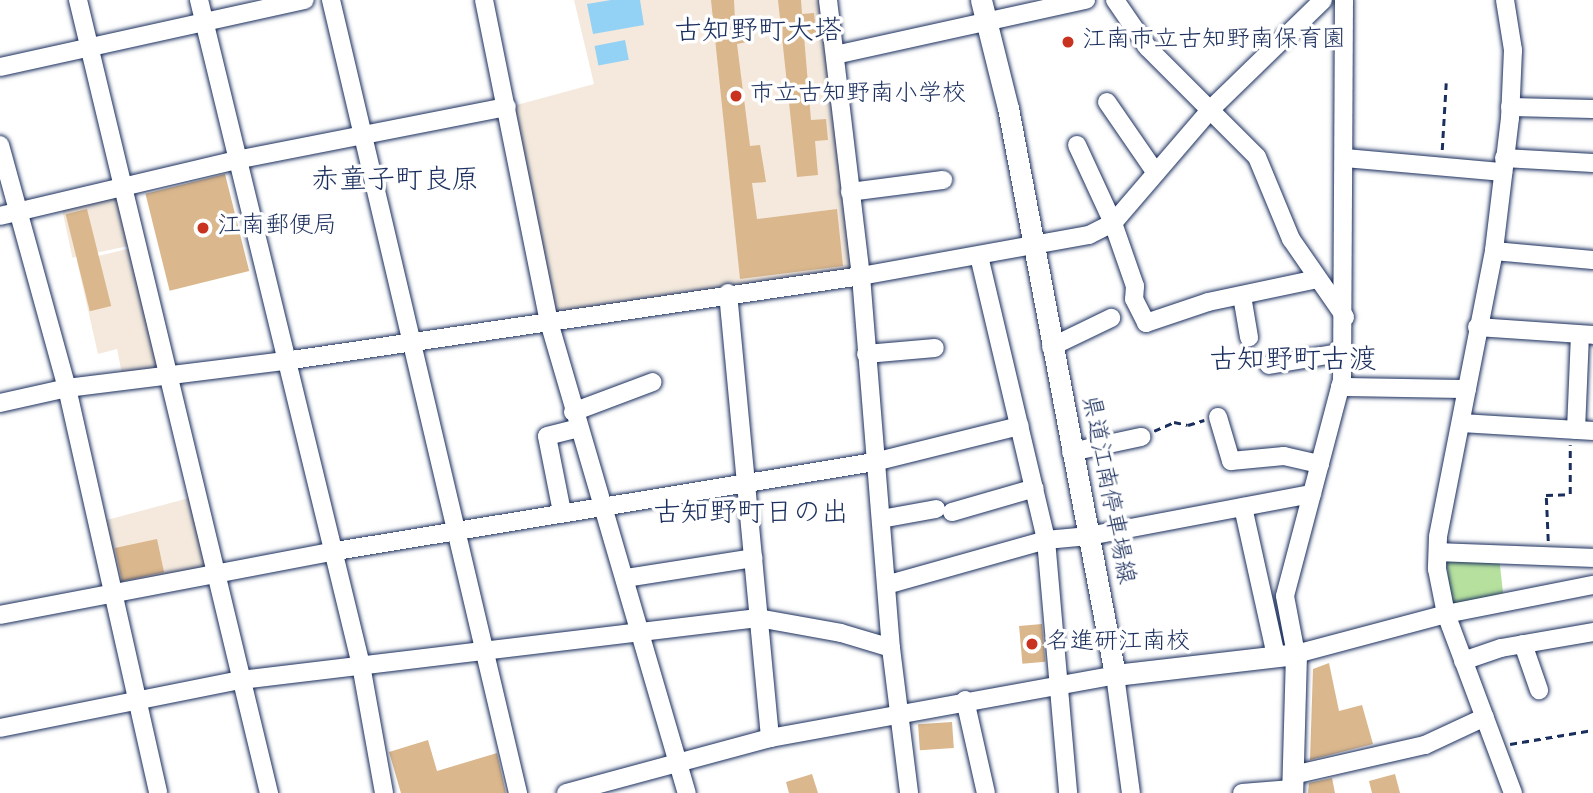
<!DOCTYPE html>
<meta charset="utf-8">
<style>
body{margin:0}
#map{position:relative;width:1593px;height:793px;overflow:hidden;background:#fff;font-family:"Gochi Hand","Klee One",sans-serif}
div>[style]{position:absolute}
.built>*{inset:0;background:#f4e9dc;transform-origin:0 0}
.green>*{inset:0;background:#b5e09e}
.water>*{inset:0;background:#94d2f5;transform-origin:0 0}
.building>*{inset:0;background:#dab78c;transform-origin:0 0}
.path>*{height:2.5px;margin-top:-1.25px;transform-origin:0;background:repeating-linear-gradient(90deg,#1b2f5e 0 7px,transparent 0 12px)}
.roads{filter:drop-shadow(0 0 2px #1b2f5e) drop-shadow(0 0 2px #1b2f5e)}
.minor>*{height:18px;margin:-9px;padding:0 9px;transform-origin:9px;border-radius:9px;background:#fff}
.major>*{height:21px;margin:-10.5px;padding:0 10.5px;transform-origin:10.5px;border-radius:10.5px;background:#fff}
.dots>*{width:19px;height:19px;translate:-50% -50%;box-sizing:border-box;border:4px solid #fff;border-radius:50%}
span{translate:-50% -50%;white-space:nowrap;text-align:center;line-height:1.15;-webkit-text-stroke:7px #fff;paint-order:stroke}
.poi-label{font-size:24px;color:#1b2f5e}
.left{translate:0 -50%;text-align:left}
.street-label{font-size:24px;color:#1b2f5e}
.quarter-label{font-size:28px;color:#1b2f5e}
</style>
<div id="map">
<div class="built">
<div style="clip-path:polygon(574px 0,820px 0,852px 268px,555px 314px,513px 106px,594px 84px)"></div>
<div style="left:122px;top:188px;width:58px;height:63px;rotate:78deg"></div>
<div style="clip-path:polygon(136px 247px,167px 373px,123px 379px,117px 349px,98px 354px,77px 261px)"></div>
<div style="left:189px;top:498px;width:79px;height:95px;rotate:75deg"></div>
</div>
<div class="green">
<div style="clip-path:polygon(1446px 556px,1499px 556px,1503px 593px,1451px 606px)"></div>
</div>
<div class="water">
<div style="clip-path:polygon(611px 0,640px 0,644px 25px,593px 34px,587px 4px)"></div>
<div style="left:625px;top:40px;width:20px;height:31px;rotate:79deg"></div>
</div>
<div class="building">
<div style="clip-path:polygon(711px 0,734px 0,735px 21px,747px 21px,747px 42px,737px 44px,750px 146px,760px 145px,766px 182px,752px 183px,757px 219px,837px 209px,843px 266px,740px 279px)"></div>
<div style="clip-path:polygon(778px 0,801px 0,802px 14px,814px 13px,816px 33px,804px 36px,811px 120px,826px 119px,828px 140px,815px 141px,818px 175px,797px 177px)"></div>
<div style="left:225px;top:174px;width:100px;height:82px;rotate:76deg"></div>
<div style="left:87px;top:209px;width:100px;height:22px;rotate:76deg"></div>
<div style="left:157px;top:539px;width:34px;height:43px;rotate:78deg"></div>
<div style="left:1042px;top:624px;width:38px;height:23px;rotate:85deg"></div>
<div style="clip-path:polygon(1329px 663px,1339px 711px,1362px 705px,1373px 744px,1310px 760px,1313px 669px)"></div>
<div style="left:952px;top:722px;width:26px;height:34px;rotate:86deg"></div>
<div style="clip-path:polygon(428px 740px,437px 771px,497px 753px,506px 793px,401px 793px,389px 752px)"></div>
<div style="clip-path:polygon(812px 774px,818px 793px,789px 793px,786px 782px)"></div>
<div style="clip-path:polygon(1395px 774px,1400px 793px,1372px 793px,1369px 781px)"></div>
<div style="clip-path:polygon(1332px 778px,1335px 793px,1308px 793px,1309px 783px)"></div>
</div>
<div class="path">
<div style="left:1442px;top:150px;width:67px;rotate:-86.6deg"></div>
<div style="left:1154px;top:431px;width:22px;rotate:-24deg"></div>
<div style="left:1174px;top:422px;width:14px;rotate:12deg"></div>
<div style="left:1188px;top:425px;width:17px;rotate:-17deg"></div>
<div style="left:1548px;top:541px;width:46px;rotate:-92.5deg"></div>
<div style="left:1546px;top:495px;width:24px;rotate:-2deg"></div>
<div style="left:1570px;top:494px;width:49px;rotate:-90deg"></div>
<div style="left:1510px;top:744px;width:84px;rotate:-9.6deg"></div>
</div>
<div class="roads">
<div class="minor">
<div style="left:78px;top:0;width:816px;rotate:76.46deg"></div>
<div style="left:199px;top:0;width:684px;rotate:76.31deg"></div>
<div style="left:361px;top:665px;width:130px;rotate:79.8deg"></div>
<div style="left:331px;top:0;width:815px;rotate:76.73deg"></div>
<div style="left:484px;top:0;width:328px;rotate:78.6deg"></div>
<div style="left:549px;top:322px;width:491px;rotate:73.7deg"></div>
<div style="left:828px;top:0;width:278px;rotate:83.2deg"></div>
<div style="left:861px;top:276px;width:373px;rotate:85.4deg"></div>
<div style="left:891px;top:648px;width:146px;rotate:82.9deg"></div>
<div style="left:1115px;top:0;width:58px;rotate:55.5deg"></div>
<div style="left:1148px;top:48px;width:154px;rotate:45deg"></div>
<div style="left:1257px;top:157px;width:89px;rotate:67.5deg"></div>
<div style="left:1291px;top:239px;width:95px;rotate:55.3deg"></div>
<div style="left:1344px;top:0;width:380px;rotate:90.3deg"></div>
<div style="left:1342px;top:380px;width:223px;rotate:104.8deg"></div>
<div style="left:1285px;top:596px;width:59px;rotate:79.3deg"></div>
<div style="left:1296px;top:654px;width:155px;rotate:-14.9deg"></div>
<div style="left:1446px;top:614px;width:150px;rotate:-11.2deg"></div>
<div style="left:1505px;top:0;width:51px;rotate:80.9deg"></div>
<div style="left:1513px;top:50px;width:68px;rotate:92.5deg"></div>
<div style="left:1510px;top:118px;width:134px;rotate:96.9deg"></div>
<div style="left:1494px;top:251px;width:291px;rotate:101.1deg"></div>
<div style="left:1438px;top:537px;width:32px;rotate:92deg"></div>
<div style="left:1437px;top:569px;width:46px;rotate:78.7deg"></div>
<div style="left:1446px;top:614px;width:191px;rotate:69.5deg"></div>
<div style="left:835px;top:55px;width:257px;rotate:-12.4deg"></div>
<div style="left:0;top:67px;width:312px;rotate:-12.4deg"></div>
<div style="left:1107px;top:102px;width:86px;rotate:55.4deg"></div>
<div style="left:1510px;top:107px;width:83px;rotate:1.4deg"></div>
<div style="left:0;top:145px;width:252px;rotate:74.6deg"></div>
<div style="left:67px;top:388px;width:415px;rotate:77.3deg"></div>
<div style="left:1077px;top:145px;width:86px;rotate:65.2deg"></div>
<div style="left:1113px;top:223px;width:67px;rotate:70.8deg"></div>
<div style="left:1135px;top:286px;width:13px;rotate:94deg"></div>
<div style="left:1134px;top:299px;width:27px;rotate:63deg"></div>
<div style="left:1146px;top:323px;width:65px;rotate:-18.7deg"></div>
<div style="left:1208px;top:302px;width:111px;rotate:-11.9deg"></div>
<div style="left:1345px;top:158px;width:159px;rotate:5.1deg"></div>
<div style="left:1504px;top:158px;width:89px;rotate:3.2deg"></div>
<div style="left:850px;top:192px;width:94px;rotate:-7.4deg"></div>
<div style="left:0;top:216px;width:243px;rotate:-13.3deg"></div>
<div style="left:236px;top:160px;width:276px;rotate:-11.1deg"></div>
<div style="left:1494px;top:251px;width:99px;rotate:5.2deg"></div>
<div style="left:979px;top:256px;width:292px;rotate:76.7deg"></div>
<div style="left:1046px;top:540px;width:254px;rotate:85deg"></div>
<div style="left:728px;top:293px;width:447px;rotate:84.6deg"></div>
<div style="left:1242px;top:296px;width:42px;rotate:80.3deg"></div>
<div style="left:1477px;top:327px;width:116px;rotate:3.9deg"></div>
<div style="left:1051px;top:347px;width:67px;rotate:-25.8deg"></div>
<div style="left:866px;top:354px;width:69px;rotate:-5deg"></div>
<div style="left:1269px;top:365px;width:76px;rotate:-9.8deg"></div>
<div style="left:1340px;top:387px;width:127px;rotate:0.9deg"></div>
<div style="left:0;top:403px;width:69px;rotate:-12.6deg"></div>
<div style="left:67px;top:388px;width:220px;rotate:-7.1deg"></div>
<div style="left:285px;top:361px;width:582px;rotate:-8.39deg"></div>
<div style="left:861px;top:276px;width:232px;rotate:-10.2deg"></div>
<div style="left:1089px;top:235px;width:27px;rotate:-27deg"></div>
<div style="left:1113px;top:223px;width:150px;rotate:-49.3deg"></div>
<div style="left:1211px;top:109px;width:156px;rotate:-44.2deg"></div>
<div style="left:573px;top:412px;width:85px;rotate:-20.6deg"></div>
<div style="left:1218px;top:417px;width:46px;rotate:73.5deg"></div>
<div style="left:1231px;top:461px;width:53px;rotate:-5.4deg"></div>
<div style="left:1284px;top:456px;width:37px;rotate:13deg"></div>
<div style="left:1462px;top:423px;width:131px;rotate:3.5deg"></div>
<div style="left:1576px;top:430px;width:95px;rotate:-87.6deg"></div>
<div style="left:1071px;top:452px;width:72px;rotate:-12.1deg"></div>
<div style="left:1243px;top:507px;width:153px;rotate:77.5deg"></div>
<div style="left:562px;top:512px;width:77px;rotate:-101.2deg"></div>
<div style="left:547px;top:436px;width:33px;rotate:-14deg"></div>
<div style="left:952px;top:512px;width:86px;rotate:-16.1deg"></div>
<div style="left:881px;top:519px;width:56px;rotate:-10.3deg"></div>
<div style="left:1438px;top:552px;width:155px;rotate:2.2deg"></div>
<div style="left:626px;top:578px;width:129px;rotate:-8.9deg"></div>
<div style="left:886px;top:585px;width:166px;rotate:-15.7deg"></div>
<div style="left:1046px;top:540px;width:43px;rotate:-5.3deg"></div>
<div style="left:1089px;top:536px;width:227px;rotate:-10.7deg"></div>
<div style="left:0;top:615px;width:336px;rotate:-10.8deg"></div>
<div style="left:330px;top:552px;width:551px;rotate:-9.39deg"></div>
<div style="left:874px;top:462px;width:150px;rotate:-13.9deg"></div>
<div style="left:1523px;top:644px;width:49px;rotate:70.8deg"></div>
<div style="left:1463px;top:661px;width:40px;rotate:-18.9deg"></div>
<div style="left:1501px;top:648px;width:93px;rotate:-9.9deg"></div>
<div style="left:965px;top:700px;width:95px;rotate:77.3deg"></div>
<div style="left:0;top:728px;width:246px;rotate:-11.3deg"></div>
<div style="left:241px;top:680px;width:521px;rotate:-6.84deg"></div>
<div style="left:758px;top:618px;width:84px;rotate:10.2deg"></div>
<div style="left:841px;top:633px;width:52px;rotate:16.7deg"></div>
<div style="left:1293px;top:775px;width:135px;rotate:-12.8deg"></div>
<div style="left:1425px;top:745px;width:66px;rotate:-25deg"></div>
<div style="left:566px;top:793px;width:211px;rotate:-15.1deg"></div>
<div style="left:770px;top:738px;width:351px;rotate:-10.3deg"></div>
<div style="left:1115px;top:675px;width:119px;rotate:82.3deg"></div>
<div style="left:1242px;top:793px;width:50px;rotate:-4.6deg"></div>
</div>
<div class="major">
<div style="left:981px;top:0;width:111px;rotate:76deg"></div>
<div style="left:1008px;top:108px;width:577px;rotate:79.31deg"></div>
<div style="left:1115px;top:675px;width:182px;rotate:-6.6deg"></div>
<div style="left:1296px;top:654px;width:139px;rotate:91.6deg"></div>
</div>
</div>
<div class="dots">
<div style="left:1068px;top:42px;background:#c8321e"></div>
<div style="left:736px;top:96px;background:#c8321e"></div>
<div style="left:203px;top:228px;background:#c8321e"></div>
<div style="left:1032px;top:644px;background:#c8321e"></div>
</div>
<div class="poi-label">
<span class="left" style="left:1082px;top:42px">江南市立古知野南保育園</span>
<span class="left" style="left:750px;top:96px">市立古知野南小学校</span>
<span class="left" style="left:217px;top:228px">江南郵便局</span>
<span class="left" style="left:1046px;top:644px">名進研江南校</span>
</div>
<div class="street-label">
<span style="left:1106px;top:490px;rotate:79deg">県道江南停車場線</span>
</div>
<div class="quarter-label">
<span style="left:758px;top:34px">古知野町大塔</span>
<span style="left:395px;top:183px">赤童子町良原</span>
<span style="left:1293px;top:363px">古知野町古渡</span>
<span style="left:751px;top:516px">古知野町日の出</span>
</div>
</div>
